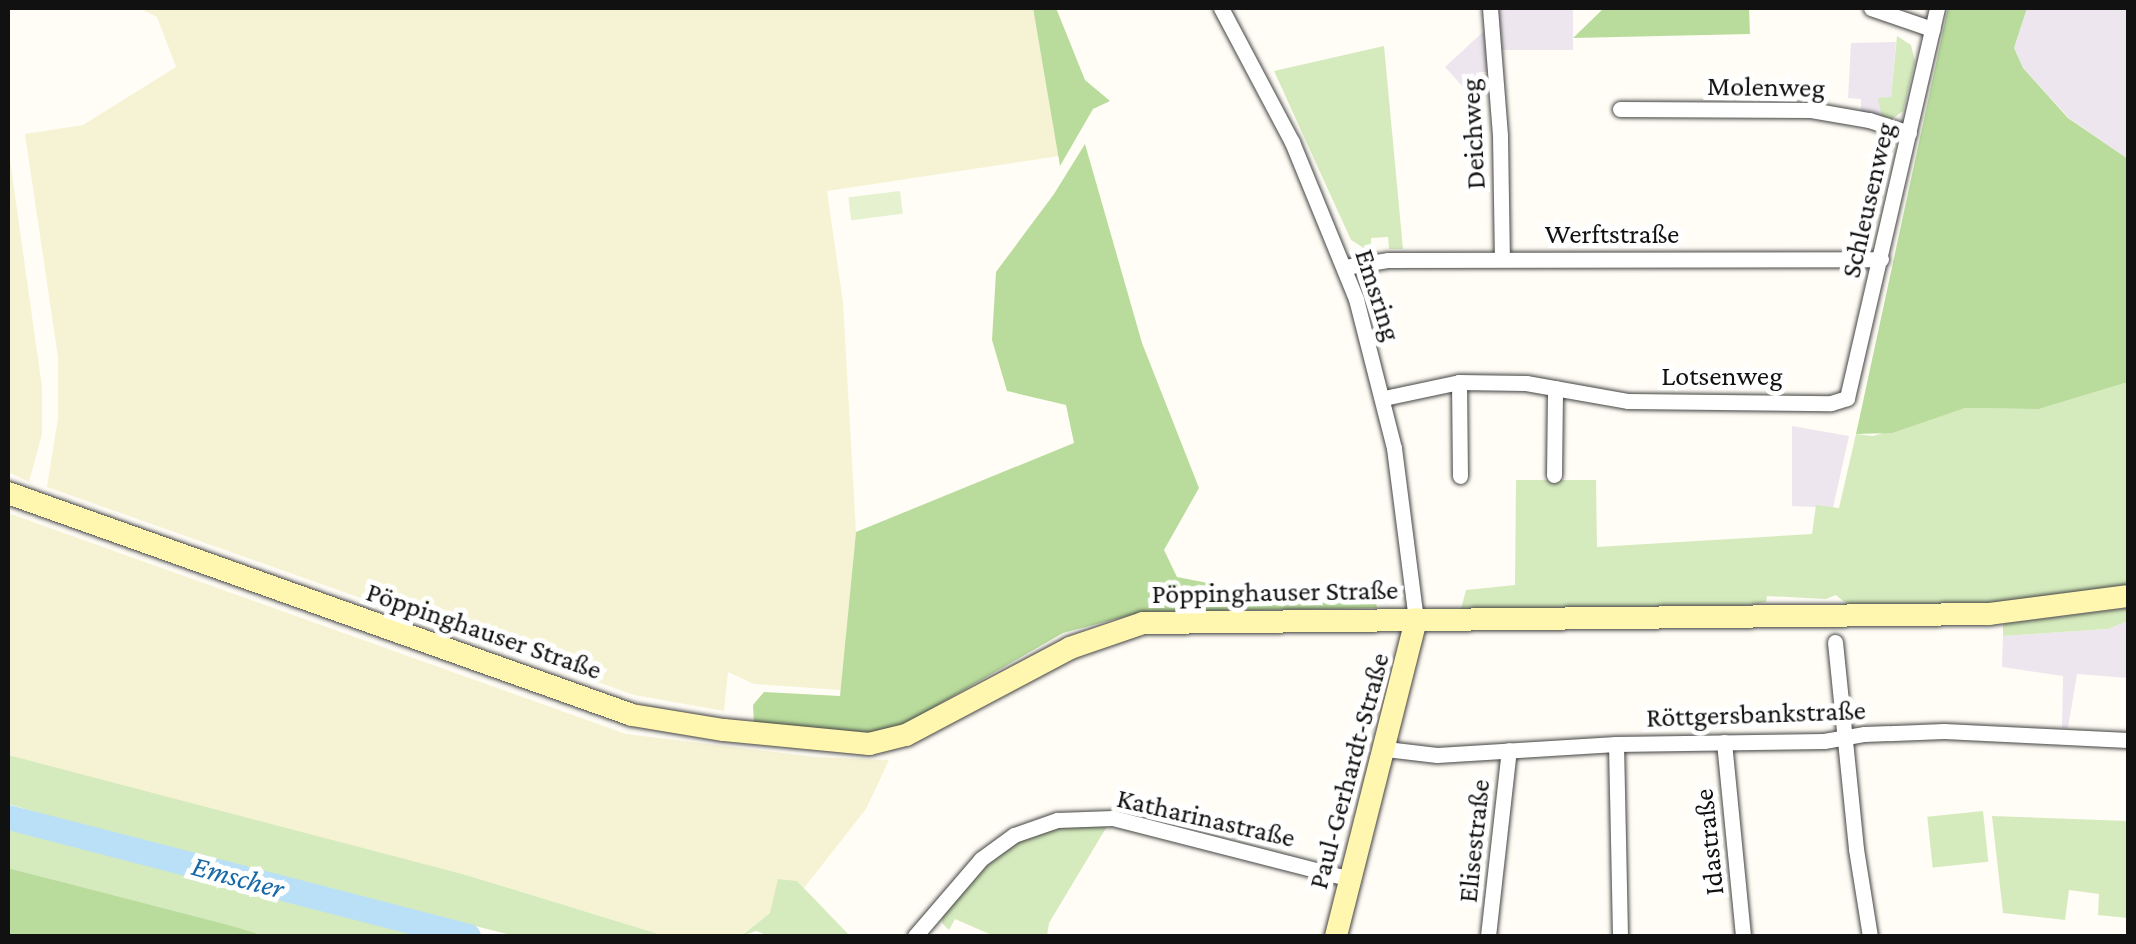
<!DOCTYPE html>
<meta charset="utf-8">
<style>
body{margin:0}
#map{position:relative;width:2136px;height:944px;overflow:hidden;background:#fffdf5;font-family:"Crimson Pro",serif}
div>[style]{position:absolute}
.industrial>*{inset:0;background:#eee6ef;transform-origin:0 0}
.farmland>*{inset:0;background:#f6f3d4}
.green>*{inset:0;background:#d5ebbd;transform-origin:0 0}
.forest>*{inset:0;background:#b9dc9c}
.pitch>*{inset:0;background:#e6f2cf;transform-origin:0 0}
.river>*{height:25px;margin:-12.5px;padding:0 12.5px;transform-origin:12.5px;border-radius:12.5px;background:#b9e0f7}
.roads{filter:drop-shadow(0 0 2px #444) drop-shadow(0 0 2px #444)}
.minor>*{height:15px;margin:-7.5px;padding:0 7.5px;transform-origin:7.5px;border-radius:7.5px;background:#fff}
.secondary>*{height:22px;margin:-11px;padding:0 11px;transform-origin:11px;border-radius:11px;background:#fff6b0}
span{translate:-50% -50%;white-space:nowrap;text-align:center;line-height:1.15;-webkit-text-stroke:10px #fff;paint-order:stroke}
.street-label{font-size:28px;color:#111}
.water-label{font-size:30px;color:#1768a6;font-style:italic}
.frame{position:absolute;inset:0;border:10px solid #111;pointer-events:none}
</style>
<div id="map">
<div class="industrial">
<div style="left:1573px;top:8px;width:42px;height:74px;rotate:90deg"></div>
<div style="clip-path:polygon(2027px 8px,2128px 8px,2128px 159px,2069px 118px,2023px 68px,2014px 48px)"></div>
<div style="clip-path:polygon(1484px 31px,1488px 72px,1479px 72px,1463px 87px,1445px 67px)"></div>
<div style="clip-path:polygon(1896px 42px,1891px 98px,1879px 98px,1882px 118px,1861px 111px,1861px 99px,1848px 98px,1851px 43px)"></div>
<div style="clip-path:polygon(1792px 426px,1849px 436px,1833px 508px,1792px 506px)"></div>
<div style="clip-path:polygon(2128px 621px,2128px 678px,2077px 674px,2068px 728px,2062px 728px,2063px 676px,2002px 667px,2003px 636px,2108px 629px)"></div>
</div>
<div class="farmland">
<div style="clip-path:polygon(139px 8px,1033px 8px,1059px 156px,827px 191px,843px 302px,856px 532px,841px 690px,754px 684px,728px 672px,724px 711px,634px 695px,47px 487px,58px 418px,58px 357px,25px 134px,83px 125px,176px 67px,157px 17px)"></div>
<div style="clip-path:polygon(8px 146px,42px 387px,42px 434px,29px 482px,8px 472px)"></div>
<div style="clip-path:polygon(8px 513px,626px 734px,816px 757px,889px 760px,866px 809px,804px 888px,797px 881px,770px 913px,740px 936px,665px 936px,466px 875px,65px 773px,8px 755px)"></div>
</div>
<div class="green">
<div style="clip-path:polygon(1897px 36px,1911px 45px,1915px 61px,1903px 111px,1892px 119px,1882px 118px,1878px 98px,1891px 97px)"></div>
<div style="clip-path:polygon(1384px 46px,1403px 249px,1389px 249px,1388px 237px,1371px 238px,1371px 250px,1367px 250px,1351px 240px,1274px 71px)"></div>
<div style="clip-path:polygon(2128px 382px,2128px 588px,2006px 604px,1849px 606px,1836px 595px,1826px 599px,1767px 596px,1766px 602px,1738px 607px,1461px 609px,1466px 590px,1515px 585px,1516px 480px,1596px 480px,1597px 547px,1812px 534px,1816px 505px,1839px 508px,1856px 434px,1873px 436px,1965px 408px,2039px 409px)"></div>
<div style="clip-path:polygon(2128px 608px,2128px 621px,2108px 629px,2003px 636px,2003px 624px)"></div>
<div style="clip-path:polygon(8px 755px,466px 875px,665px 936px,515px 936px,111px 834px,8px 804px)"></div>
<div style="left:1983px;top:811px;width:51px;height:56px;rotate:84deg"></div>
<div style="clip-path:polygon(1992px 816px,2128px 821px,2128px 918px,2098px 915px,2099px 894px,2069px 890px,2065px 920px,2003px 913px)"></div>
<div style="clip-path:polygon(1109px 823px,1049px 923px,1047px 936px,994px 936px,955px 919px,949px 930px,942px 923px,942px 913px,985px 863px,1017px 842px,1060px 826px)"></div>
<div style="clip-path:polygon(8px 826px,355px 916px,431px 936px,265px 936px,8px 868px)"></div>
<div style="clip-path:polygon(778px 879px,797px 881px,850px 936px,769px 936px,756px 931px,741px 936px,770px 913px)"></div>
</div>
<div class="forest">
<div style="clip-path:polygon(1033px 8px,1056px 8px,1085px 80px,1110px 101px,1093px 109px,1060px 166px)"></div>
<div style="clip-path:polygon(1604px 8px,1749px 8px,1750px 34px,1573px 38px)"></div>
<div style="clip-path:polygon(1948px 8px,2027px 8px,2014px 48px,2023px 68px,2068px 118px,2128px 159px,2128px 382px,2039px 409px,1965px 408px,1892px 433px,1856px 434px)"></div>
<div style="clip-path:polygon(1085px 144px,1142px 343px,1199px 488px,1164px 550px,1177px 577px,1290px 599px,1374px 592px,1377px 608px,1142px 612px,1063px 633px,889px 733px,872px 737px,754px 725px,753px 705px,764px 692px,840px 696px,856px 532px,1074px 443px,1066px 405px,1007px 391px,992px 340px,996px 272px,1054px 194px)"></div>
<div style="clip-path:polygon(8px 868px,228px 925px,265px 936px,8px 936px)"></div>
</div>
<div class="pitch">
<div style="left:900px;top:191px;width:23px;height:52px;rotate:83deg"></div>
</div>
<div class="river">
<div style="left:8px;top:817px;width:475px;rotate:14.5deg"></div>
</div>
<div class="roads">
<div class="minor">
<div style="left:1221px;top:8px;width:152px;rotate:62.1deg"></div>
<div style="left:1292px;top:142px;width:170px;rotate:67.8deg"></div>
<div style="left:1356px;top:299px;width:154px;rotate:75.7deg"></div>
<div style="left:1394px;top:448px;width:172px;rotate:82.7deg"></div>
<div style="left:1490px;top:8px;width:127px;rotate:85.5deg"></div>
<div style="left:1500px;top:135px;width:124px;rotate:89.1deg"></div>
<div style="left:1871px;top:8px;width:65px;rotate:19deg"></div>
<div style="left:1620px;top:109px;width:191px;rotate:0.3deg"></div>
<div style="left:1811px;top:110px;width:59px;rotate:9.8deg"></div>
<div style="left:1869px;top:120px;width:42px;rotate:18deg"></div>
<div style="left:1345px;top:267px;width:44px;rotate:-9.2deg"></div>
<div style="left:1388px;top:260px;width:493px;rotate:-0.1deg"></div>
<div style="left:1459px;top:382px;width:94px;rotate:89.4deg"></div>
<div style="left:1384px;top:398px;width:77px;rotate:-12deg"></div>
<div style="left:1459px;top:382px;width:67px;rotate:0.9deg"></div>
<div style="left:1526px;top:383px;width:104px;rotate:10deg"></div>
<div style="left:1628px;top:401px;width:203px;rotate:0.6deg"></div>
<div style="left:1831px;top:403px;width:17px;rotate:-17deg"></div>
<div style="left:1847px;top:398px;width:400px;rotate:-77deg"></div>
<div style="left:1554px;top:475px;width:87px;rotate:-89.3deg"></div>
<div style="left:1835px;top:642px;width:208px;rotate:84.2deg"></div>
<div style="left:1856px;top:849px;width:88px;rotate:80.9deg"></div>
<div style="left:1724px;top:742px;width:195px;rotate:84.4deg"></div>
<div style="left:1616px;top:744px;width:192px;rotate:88.8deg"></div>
<div style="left:1386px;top:749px;width:51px;rotate:6.7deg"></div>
<div style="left:1437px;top:755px;width:179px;rotate:-3.5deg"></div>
<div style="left:1616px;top:744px;width:208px;rotate:-0.8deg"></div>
<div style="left:1824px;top:741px;width:41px;rotate:-9.9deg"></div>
<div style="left:1864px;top:734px;width:80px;rotate:-2.1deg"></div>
<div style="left:1944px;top:731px;width:184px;rotate:2.8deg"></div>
<div style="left:915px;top:936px;width:101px;rotate:-49.4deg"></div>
<div style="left:981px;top:859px;width:41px;rotate:-36deg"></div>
<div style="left:1014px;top:835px;width:46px;rotate:-19.2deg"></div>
<div style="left:1057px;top:820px;width:56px;rotate:-2deg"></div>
<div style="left:1113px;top:818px;width:246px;rotate:14.4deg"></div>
<div style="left:1488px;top:936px;width:187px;rotate:-83.6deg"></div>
</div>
<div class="secondary">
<div style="left:8px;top:493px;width:662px;rotate:19.58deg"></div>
<div style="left:632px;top:715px;width:93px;rotate:9.3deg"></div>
<div style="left:724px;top:730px;width:146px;rotate:5.5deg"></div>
<div style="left:869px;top:744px;width:38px;rotate:-14deg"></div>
<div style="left:906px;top:735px;width:186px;rotate:-27.9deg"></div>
<div style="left:1070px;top:648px;width:77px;rotate:-18.9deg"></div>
<div style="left:1143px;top:623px;width:846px;rotate:-0.61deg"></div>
<div style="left:1989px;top:614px;width:140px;rotate:-7.4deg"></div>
<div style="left:1336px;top:936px;width:327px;rotate:-75.8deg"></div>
</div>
</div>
<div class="street-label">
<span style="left:1766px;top:87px;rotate:1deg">Molenweg</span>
<span style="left:1473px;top:134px;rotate:-93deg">Deichweg</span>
<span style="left:1868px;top:200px;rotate:-77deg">Schleusenweg</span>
<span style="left:1612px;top:234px">Werftstraße</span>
<span style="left:1378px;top:295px;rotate:72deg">Emsring</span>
<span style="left:1722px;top:376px">Lotsenweg</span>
<span style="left:1275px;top:592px;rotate:-1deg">Pöppinghauser Straße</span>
<span style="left:484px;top:631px;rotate:19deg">Pöppinghauser Straße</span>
<span style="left:1756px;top:714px;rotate:-2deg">Röttgersbankstraße</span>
<span style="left:1349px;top:771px;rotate:-75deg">Paul-Gerhardt-Straße</span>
<span style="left:1206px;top:818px;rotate:13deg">Katharinastraße</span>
<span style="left:1474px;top:841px;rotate:-84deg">Elisestraße</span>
<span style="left:1709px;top:842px;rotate:-96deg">Idastraße</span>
</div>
<div class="water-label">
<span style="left:238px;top:877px;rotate:15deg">Emscher</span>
</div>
<div class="frame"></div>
</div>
